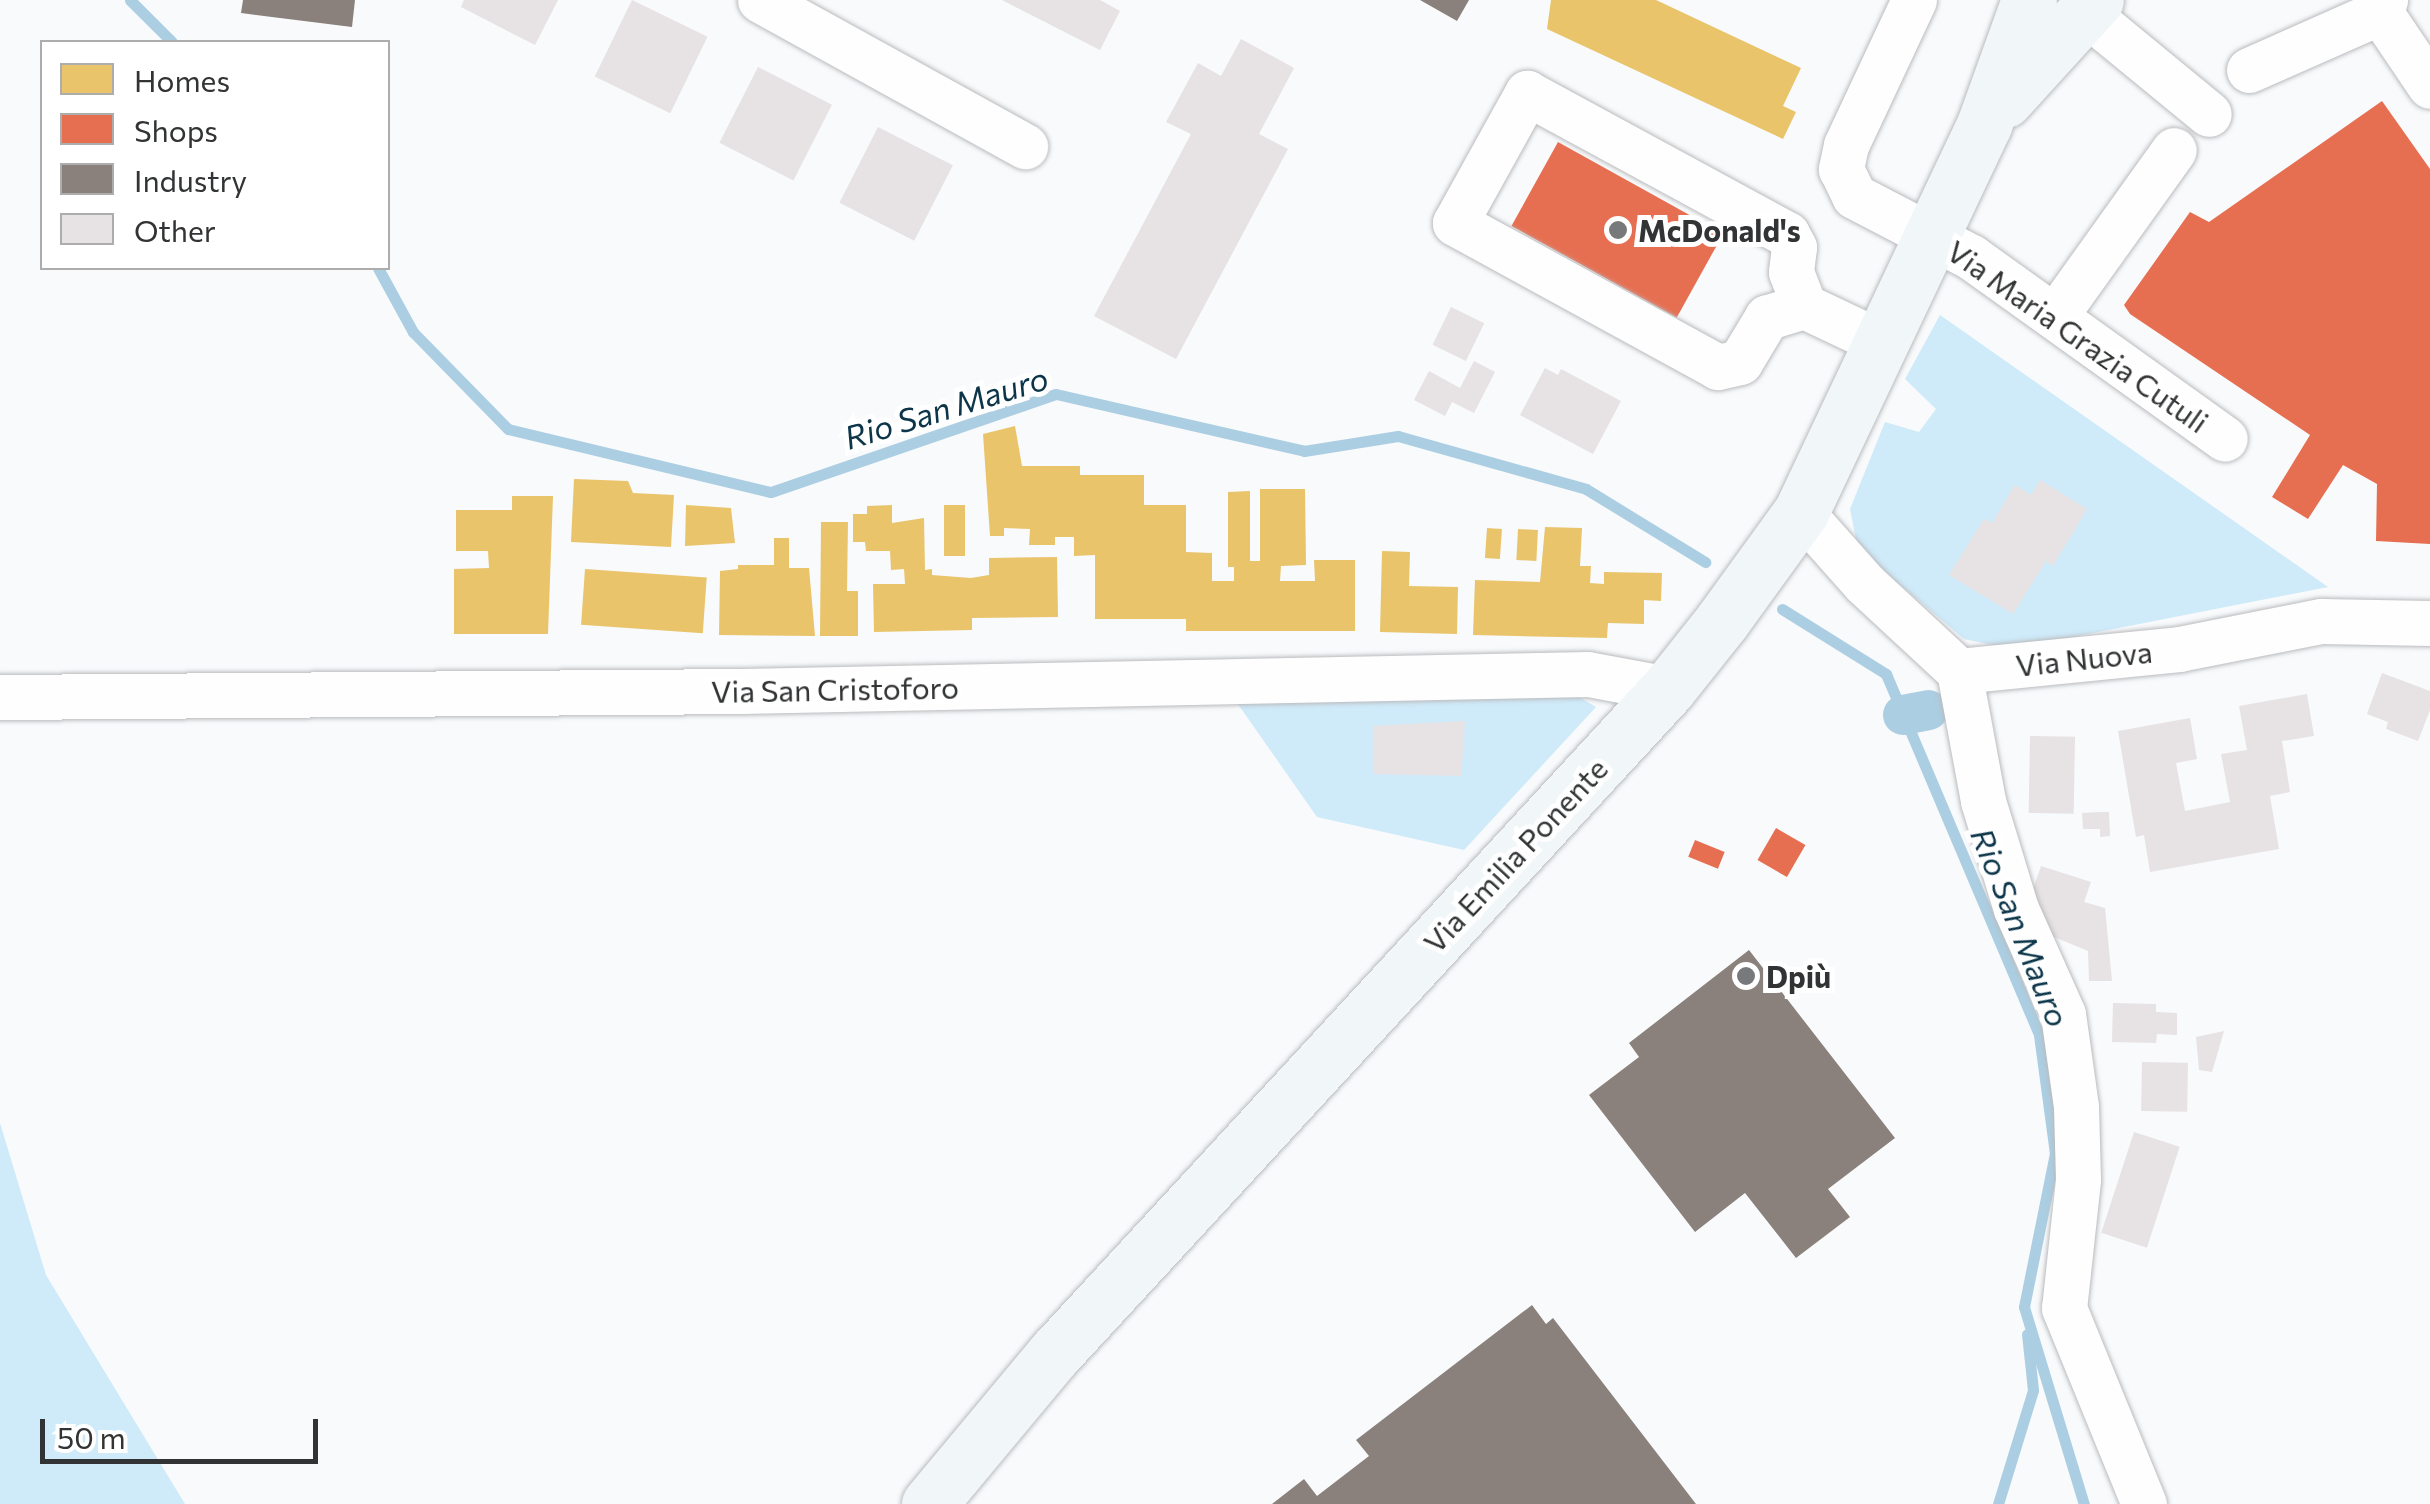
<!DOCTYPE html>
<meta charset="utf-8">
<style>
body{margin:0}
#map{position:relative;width:2430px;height:1504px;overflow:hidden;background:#f8fafc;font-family:Commissioner,sans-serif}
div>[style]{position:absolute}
.green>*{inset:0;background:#cfeaf9}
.homes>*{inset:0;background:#e9c46a;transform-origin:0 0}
.shops>*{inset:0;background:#e76f51;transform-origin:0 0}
.industry>*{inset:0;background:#8a817c}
.stream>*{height:11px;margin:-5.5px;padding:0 5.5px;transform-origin:5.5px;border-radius:5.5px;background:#accee2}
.canal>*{height:40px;margin:-20px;padding:0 20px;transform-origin:20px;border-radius:20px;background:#accee2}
.building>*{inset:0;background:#e7e2e3;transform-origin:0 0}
.roads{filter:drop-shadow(0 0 2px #babbbd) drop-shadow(0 0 2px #babbbd)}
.minor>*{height:45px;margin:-22.5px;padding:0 22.5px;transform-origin:22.5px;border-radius:22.5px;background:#fefeff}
.major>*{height:55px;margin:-27.5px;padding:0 27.5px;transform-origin:27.5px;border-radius:27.5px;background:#f1f6f8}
.dots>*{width:28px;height:28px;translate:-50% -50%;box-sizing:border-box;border:5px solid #fff;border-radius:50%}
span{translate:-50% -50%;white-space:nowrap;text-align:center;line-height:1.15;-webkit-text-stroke:10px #fff;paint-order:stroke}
.poi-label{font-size:30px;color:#313334;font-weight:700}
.left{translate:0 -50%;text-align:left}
.street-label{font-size:30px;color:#313334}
.water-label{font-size:32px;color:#0c3549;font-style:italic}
.legend{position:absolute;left:40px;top:40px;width:350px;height:230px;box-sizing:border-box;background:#fff;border:2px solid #adadae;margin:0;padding:12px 18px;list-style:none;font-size:30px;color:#313334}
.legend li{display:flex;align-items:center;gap:20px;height:50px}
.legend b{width:50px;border:2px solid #adadae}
.scale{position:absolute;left:40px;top:1419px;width:278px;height:45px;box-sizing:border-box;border:5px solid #313334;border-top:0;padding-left:12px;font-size:30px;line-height:35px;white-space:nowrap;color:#313334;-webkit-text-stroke:8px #fff;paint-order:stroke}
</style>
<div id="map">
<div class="green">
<div style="clip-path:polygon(1940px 315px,2328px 587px,2011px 649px,1964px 639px,1858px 549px,1850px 509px,1885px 422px,1919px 432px,1936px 409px,1905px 379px)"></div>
<div style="clip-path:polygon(1571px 692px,1596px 707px,1464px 850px,1317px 817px,1233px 697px)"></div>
<div style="clip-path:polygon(0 1123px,46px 1275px,185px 1504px,0 1504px)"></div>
</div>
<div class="homes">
<div style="clip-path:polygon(1551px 0,1656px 0,1801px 68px,1783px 106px,1796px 112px,1783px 139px,1547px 29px)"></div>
<div style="clip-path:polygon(1015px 426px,1022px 466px,1080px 466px,1080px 475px,1144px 475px,1144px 505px,1186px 505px,1186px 552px,1212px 553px,1212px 581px,1234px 581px,1234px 567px,1228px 567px,1228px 492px,1250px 491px,1250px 561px,1260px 561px,1260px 489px,1305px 489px,1306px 565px,1281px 566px,1280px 581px,1315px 581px,1314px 560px,1355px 560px,1355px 631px,1186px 631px,1186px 619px,1095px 619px,1095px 555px,1074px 556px,1074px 537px,1055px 537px,1055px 545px,1029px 545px,1030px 529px,1004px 528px,1004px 536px,990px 536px,983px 434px)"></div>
<div style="clip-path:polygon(574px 479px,628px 481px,633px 493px,674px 495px,671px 547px,571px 542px)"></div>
<div style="clip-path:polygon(512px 496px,553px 496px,548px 634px,454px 634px,454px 569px,489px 568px,488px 551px,456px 551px,456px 510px,512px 510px)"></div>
<div style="clip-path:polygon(686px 505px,731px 508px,735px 543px,685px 546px)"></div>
<div style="clip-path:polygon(892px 505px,892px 523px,924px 518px,925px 570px,932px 569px,932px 575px,971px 578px,989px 575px,989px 558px,1057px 557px,1058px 617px,972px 618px,972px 630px,874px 632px,873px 584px,905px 584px,904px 569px,891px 570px,890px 551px,866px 551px,865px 542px,853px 542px,853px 514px,867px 514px,867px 506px)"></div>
<div style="left:944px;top:505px;width:21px;height:51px"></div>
<div style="clip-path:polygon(821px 522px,848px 522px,847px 591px,858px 591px,858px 636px,820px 636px)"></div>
<div style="clip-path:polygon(1545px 527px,1582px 528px,1580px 566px,1591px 566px,1590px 583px,1604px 584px,1604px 572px,1662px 573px,1661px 601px,1644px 600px,1644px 624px,1608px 623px,1607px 638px,1473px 635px,1475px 580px,1540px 582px)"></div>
<div style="left:1487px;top:528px;width:15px;height:30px;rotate:4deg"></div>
<div style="left:1518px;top:529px;width:20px;height:31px;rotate:3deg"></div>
<div style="clip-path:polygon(774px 538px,789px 538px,789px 568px,809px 568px,815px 636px,719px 635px,720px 571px,738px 569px,738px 565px,774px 565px)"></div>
<div style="clip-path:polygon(1382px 551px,1410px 552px,1409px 586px,1458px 587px,1457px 634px,1380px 632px)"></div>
<div style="left:585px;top:569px;width:122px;height:56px;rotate:4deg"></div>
</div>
<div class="shops">
<div style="clip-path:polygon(2382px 101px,2430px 169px,2430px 544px,2376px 541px,2377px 484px,2343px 465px,2308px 519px,2272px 497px,2310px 435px,2130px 314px,2124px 305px,2190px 212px,2209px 222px)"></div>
<div style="left:1558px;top:142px;width:189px;height:96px;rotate:29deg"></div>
<div style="left:1776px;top:828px;width:34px;height:37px;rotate:30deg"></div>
<div style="left:1695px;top:840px;width:32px;height:18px;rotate:22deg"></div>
</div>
<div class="industry">
<div style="clip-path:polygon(243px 0,355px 0,352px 27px,241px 13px)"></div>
<div style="clip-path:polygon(1420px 0,1469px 0,1457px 21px)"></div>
<div style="clip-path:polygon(1749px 950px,1895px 1138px,1828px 1189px,1850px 1217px,1796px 1258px,1745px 1193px,1695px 1232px,1589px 1095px,1639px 1057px,1629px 1043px)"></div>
<div style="clip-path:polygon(1532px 1305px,1546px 1324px,1553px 1318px,1696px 1504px,1272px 1504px,1304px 1479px,1317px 1496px,1369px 1456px,1356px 1440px)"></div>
</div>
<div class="stream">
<div style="left:130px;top:0;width:59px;rotate:45deg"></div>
<div style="left:378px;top:268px;width:73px;rotate:61.3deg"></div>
<div style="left:413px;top:332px;width:136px;rotate:45.6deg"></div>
<div style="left:508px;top:429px;width:270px;rotate:13.5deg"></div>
<div style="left:771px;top:492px;width:301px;rotate:-19deg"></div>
<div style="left:1056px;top:394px;width:254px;rotate:12.9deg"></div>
<div style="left:1304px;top:451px;width:95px;rotate:-9.1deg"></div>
<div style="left:1398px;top:436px;width:195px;rotate:15.7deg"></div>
<div style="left:1586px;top:489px;width:140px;rotate:31.5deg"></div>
<div style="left:1782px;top:609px;width:123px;rotate:32deg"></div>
<div style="left:1886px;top:674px;width:392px;rotate:67deg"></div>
<div style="left:2039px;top:1035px;width:119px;rotate:82.3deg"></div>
<div style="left:2055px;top:1153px;width:157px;rotate:101.4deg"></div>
<div style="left:2024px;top:1307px;width:206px;rotate:73.1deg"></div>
<div style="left:1998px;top:1504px;width:119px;rotate:-72.9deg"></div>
<div style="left:2033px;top:1390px;width:56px;rotate:-96.1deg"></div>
</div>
<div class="canal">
<div style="left:1903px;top:715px;width:26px;rotate:-11deg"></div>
</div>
<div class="building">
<div style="clip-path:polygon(464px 0,558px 0,535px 45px,461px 7px)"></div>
<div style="left:632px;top:0;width:84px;height:85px;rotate:26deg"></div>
<div style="clip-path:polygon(1002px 0,1100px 0,1120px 11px,1100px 50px)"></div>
<div style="clip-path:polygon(1241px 39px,1294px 68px,1259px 134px,1288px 149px,1176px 359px,1094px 316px,1191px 134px,1166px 122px,1198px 63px,1221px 76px)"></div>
<div style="left:758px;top:67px;width:83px;height:85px;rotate:27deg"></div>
<div style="left:878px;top:127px;width:84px;height:85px;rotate:27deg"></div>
<div style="left:1451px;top:307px;width:37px;height:42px;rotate:26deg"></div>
<div style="clip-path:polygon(1474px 361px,1495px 372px,1474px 413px,1452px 402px,1445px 416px,1414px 400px,1429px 371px,1460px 388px)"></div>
<div style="clip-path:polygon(1545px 368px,1558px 375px,1561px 369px,1621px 401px,1593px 454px,1520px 415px)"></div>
<div style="clip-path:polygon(2040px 480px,2087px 509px,2053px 566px,2046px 561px,2013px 614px,1949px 575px,1984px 519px,1992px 523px,2015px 485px,2031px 495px)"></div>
<div style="clip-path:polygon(2382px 673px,2430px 691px,2430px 710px,2418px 741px,2386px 729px,2388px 722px,2367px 714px)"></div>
<div style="clip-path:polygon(2307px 694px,2314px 736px,2282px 741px,2290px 792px,2270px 796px,2279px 849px,2150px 872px,2144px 835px,2136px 837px,2118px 731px,2190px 718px,2197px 759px,2176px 763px,2185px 811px,2230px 802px,2221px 754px,2247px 750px,2239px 706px)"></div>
<div style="clip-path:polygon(1465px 721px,1461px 776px,1374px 774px,1373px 726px)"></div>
<div style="left:2030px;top:736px;width:45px;height:77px;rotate:1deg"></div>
<div style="clip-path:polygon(2100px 812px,2109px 812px,2110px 836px,2100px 837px,2100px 829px,2083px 829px,2082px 813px)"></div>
<div style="clip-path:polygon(2041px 866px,2091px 882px,2084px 902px,2105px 908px,2112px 981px,2089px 981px,2088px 951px,2035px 929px,2042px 909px,2028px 904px)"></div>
<div style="clip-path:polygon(2113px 1003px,2156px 1004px,2156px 1012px,2177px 1013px,2177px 1035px,2157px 1034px,2156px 1043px,2112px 1042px)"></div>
<div style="clip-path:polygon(2224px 1031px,2212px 1072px,2199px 1070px,2196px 1037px)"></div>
<div style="left:2142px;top:1062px;width:46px;height:49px;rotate:1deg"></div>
<div style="left:2134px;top:1132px;width:48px;height:106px;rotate:18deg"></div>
</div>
<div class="roads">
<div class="minor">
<div style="left:760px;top:0;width:303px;rotate:28.9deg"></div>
<div style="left:1914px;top:0;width:160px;rotate:115.1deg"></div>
<div style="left:1846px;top:145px;width:25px;rotate:102deg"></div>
<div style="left:1841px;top:169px;width:30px;rotate:64deg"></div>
<div style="left:1854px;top:196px;width:132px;rotate:27.5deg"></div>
<div style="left:1971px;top:257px;width:312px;rotate:35.6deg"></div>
<div style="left:2380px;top:12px;width:89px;rotate:56deg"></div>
<div style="left:2092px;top:18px;width:151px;rotate:39.4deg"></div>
<div style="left:2249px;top:70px;width:143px;rotate:-23.9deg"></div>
<div style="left:2380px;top:12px;width:13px;rotate:-67deg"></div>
<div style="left:1527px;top:93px;width:296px;rotate:28.5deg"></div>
<div style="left:1787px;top:234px;width:15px;rotate:62deg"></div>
<div style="left:1794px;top:247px;width:25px;rotate:97deg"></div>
<div style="left:1791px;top:272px;width:36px;rotate:69deg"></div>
<div style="left:1804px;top:306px;width:39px;rotate:163deg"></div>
<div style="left:1767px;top:317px;width:52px;rotate:121deg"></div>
<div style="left:1740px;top:362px;width:23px;rotate:167deg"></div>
<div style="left:1718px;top:367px;width:300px;rotate:-151.3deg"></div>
<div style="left:1455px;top:223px;width:149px;rotate:-61deg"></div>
<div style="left:1804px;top:306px;width:84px;rotate:25.3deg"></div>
<div style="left:2055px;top:316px;width:204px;rotate:-54.4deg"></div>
<div style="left:1801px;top:512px;width:96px;rotate:48.4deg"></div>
<div style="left:1865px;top:584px;width:128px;rotate:42.8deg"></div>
<div style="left:1959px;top:671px;width:221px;rotate:-5.7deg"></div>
<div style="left:2179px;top:649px;width:145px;rotate:-11.2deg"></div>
<div style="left:2321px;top:621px;width:109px;rotate:1.1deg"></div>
<div style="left:1959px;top:671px;width:132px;rotate:79.5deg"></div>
<div style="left:1983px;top:801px;width:113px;rotate:73deg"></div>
<div style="left:2016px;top:909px;width:115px;rotate:65.9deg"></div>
<div style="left:2063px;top:1014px;width:94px;rotate:82deg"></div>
<div style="left:2076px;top:1107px;width:73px;rotate:88.4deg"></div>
<div style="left:2078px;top:1180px;width:129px;rotate:96.2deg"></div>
<div style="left:2064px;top:1308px;width:212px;rotate:67.8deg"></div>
<div style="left:0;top:697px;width:741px;rotate:-0.46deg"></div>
<div style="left:741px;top:691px;width:847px;rotate:-1.15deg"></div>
<div style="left:1588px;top:674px;width:81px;rotate:10.6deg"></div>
</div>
<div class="major">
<div style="left:2005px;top:100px;width:135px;rotate:-47.7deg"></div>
<div style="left:929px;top:1504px;width:197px;rotate:-50.2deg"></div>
<div style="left:1055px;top:1353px;width:904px;rotate:-47.29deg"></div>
<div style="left:1668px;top:689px;width:87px;rotate:-51.5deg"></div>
<div style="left:1722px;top:621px;width:135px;rotate:-54.1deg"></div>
<div style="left:1801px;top:512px;width:428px;rotate:-64.7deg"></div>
<div style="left:1984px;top:125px;width:133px;rotate:-70.2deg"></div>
</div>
</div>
<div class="dots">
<div style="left:1618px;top:230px;background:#77797a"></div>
<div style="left:1746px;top:976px;background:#77797a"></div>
</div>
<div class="poi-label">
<span class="left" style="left:1638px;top:230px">McDonald's</span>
<span class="left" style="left:1766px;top:976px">Dpiù</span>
</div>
<div class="street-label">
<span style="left:2078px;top:336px;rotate:35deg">Via Maria Grazia Cutuli</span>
<span style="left:2084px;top:658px;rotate:-6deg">Via Nuova</span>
<span style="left:835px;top:689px;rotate:-1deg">Via San Cristoforo</span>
<span style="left:1515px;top:855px;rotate:-47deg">Via Emilia Ponente</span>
</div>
<div class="water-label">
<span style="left:946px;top:407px;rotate:-17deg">Rio San Mauro</span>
<span style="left:2021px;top:927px;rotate:68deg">Rio San Mauro</span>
</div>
<ul class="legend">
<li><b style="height:28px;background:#e9c46a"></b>Homes</li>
<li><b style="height:28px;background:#e76f51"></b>Shops</li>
<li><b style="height:28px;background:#8a817c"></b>Industry</li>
<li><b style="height:28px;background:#e7e2e3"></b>Other</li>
</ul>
<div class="scale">50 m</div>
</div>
